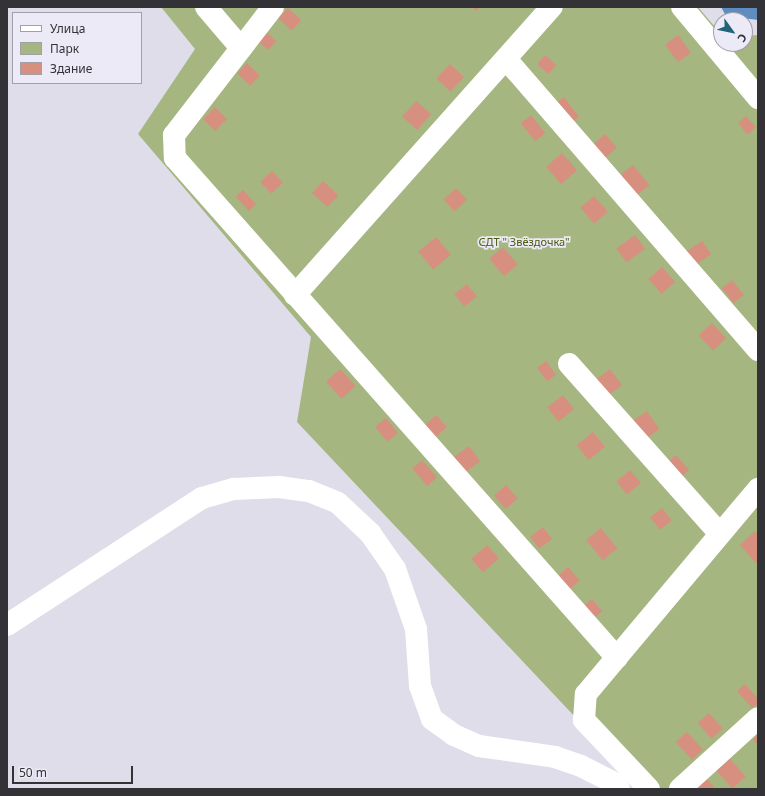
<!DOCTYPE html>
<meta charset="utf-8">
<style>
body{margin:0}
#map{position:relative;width:765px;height:796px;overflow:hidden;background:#dedde9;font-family:"Noto Sans",sans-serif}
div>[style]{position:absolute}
.green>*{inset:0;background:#a6b680}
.water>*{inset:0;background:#5e8cbe}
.building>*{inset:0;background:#d78f7f;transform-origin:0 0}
.minor>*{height:22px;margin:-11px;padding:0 11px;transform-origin:11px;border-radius:11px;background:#fff}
span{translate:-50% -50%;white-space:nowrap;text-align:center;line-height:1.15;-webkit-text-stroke:3.5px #ebeaf6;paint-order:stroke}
.park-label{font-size:11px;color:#49580d}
.frame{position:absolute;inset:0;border:8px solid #333237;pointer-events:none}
.legend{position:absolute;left:12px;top:12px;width:130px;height:72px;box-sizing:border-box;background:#ebeaf6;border:1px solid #a1a0aa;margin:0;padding:5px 7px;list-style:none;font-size:12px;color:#333237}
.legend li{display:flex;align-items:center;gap:8px;height:20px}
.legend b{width:20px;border:1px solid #a1a0aa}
.north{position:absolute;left:713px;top:12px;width:40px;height:40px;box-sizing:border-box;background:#ebeaf6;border:1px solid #a1a0aa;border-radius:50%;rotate:123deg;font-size:11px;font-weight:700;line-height:16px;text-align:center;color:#333237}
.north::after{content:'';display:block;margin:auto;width:14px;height:18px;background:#226477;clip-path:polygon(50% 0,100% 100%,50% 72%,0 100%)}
.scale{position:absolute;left:12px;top:766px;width:121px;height:18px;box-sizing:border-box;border:2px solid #333237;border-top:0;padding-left:5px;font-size:12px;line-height:14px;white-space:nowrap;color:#333237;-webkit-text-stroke:3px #ebeaf6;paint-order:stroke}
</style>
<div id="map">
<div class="green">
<div style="clip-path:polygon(161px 7px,698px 7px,721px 34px,721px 44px,745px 44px,745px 36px,758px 35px,758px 789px,643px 789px,297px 422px,311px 337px,138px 134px,195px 49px)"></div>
</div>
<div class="water">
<div style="clip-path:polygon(721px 7px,758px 7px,758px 20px,726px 16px)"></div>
</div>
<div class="building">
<div style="clip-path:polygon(472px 7px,480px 7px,476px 11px)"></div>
<div style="left:288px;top:8px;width:18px;height:14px;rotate:43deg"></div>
<div style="left:265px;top:31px;width:15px;height:12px;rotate:42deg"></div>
<div style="left:678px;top:35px;width:22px;height:16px;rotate:54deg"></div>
<div style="left:545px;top:55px;width:15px;height:12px;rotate:42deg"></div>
<div style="left:247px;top:63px;width:18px;height:14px;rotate:45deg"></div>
<div style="left:450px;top:64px;width:19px;height:20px;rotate:43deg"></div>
<div style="left:564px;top:97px;width:25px;height:11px;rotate:53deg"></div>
<div style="left:416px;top:101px;width:20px;height:21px;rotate:41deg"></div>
<div style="left:215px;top:107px;width:17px;height:17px;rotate:45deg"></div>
<div style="left:531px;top:115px;width:23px;height:13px;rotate:52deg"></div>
<div style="left:746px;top:116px;width:15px;height:11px;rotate:48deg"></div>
<div style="left:605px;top:134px;width:18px;height:18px;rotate:49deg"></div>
<div style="left:562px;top:153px;width:23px;height:21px;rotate:49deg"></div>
<div style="left:633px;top:165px;width:26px;height:18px;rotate:51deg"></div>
<div style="left:272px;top:171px;width:16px;height:16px;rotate:47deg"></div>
<div style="left:323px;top:181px;width:21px;height:16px;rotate:43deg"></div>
<div style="left:456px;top:188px;width:16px;height:17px;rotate:47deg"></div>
<div style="left:243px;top:190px;width:19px;height:10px;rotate:47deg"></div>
<div style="left:594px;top:196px;width:21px;height:18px;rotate:49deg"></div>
<div style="left:635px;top:235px;width:17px;height:23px;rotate:54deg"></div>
<div style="left:436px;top:237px;width:23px;height:23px;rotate:50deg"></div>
<div style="left:702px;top:241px;width:16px;height:21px;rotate:55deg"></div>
<div style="left:503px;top:247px;width:23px;height:18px;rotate:50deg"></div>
<div style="left:662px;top:267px;width:20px;height:18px;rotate:49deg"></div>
<div style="left:732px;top:280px;width:19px;height:13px;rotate:51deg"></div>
<div style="left:467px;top:284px;width:16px;height:16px;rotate:52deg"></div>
<div style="left:712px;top:323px;width:21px;height:18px;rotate:47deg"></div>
<div style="left:546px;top:361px;width:17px;height:11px;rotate:54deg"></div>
<div style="left:340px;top:369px;width:23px;height:19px;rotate:47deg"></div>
<div style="left:610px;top:369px;width:20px;height:21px;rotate:53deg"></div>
<div style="left:563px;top:395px;width:18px;height:20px;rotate:52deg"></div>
<div style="left:647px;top:411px;width:22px;height:22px;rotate:56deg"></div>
<div style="left:436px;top:415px;width:16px;height:18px;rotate:47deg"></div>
<div style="left:386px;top:418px;width:19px;height:14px;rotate:51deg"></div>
<div style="left:593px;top:432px;width:19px;height:21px;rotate:51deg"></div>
<div style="left:469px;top:446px;width:19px;height:18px;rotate:54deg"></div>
<div style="left:676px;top:455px;width:20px;height:18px;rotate:49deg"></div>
<div style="left:422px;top:460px;width:23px;height:13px;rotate:49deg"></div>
<div style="left:630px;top:470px;width:17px;height:18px;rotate:50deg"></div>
<div style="left:506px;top:485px;width:18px;height:16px;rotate:49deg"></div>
<div style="left:662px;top:508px;width:16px;height:15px;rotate:52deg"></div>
<div style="left:543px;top:527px;width:15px;height:16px;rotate:53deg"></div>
<div style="left:601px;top:528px;width:26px;height:19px;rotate:51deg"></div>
<div style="clip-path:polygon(755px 531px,758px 535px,758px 562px,756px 563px,740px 545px)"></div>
<div style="left:487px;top:545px;width:18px;height:21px;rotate:49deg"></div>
<div style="left:568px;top:567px;width:18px;height:16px;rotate:49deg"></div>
<div style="left:592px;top:599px;width:16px;height:16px;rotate:50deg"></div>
<div style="clip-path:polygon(745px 684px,758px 699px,758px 703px,752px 708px,737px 691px)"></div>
<div style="left:709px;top:713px;width:21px;height:15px;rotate:49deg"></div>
<div style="left:687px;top:732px;width:24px;height:15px;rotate:48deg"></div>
<div style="clip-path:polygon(758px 735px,758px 745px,753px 739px)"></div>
<div style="left:729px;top:758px;width:25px;height:18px;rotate:48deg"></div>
<div style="clip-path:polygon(706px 778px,714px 787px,712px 789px,694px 789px)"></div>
</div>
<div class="minor">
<div style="left:206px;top:7px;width:54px;rotate:49.5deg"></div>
<div style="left:273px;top:7px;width:162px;rotate:127.7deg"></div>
<div style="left:174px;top:135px;width:23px;rotate:88deg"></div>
<div style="left:175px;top:158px;width:667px;rotate:48.52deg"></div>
<div style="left:682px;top:7px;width:119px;rotate:50.1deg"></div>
<div style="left:506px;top:59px;width:385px;rotate:49.1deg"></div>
<div style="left:295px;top:295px;width:386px;rotate:-48.3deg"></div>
<div style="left:569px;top:364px;width:227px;rotate:48.4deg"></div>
<div style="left:7px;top:625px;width:233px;rotate:-33.1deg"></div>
<div style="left:202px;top:498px;width:33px;rotate:-16deg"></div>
<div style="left:234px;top:489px;width:45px;rotate:-2.5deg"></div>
<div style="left:279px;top:487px;width:30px;rotate:8deg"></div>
<div style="left:309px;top:491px;width:31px;rotate:22deg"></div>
<div style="left:338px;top:503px;width:44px;rotate:43.2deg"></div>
<div style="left:370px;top:533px;width:44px;rotate:55.2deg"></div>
<div style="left:395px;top:569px;width:64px;rotate:70.7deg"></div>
<div style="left:416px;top:629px;width:57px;rotate:86deg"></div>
<div style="left:420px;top:686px;width:35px;rotate:70deg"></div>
<div style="left:432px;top:719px;width:27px;rotate:36deg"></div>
<div style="left:454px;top:735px;width:27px;rotate:24deg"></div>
<div style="left:479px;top:746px;width:77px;rotate:8.2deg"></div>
<div style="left:555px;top:757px;width:28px;rotate:19deg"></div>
<div style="left:581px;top:766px;width:37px;rotate:27deg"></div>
<div style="left:614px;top:783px;width:8px;rotate:50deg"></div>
<div style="left:649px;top:789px;width:95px;rotate:-133.3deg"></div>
<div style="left:584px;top:720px;width:26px;rotate:-86deg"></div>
<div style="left:586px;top:694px;width:268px;rotate:-50deg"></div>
<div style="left:680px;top:789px;width:105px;rotate:-42.3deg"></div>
</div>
<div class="park-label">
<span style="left:524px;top:242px">СДТ " Звёздочка"</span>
</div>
<div class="frame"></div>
<ul class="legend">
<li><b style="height:5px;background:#fff"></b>Улица</li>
<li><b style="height:11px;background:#a6b680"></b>Парк</li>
<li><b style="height:11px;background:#d78f7f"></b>Здание</li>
</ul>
<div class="north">С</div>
<div class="scale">50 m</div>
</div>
